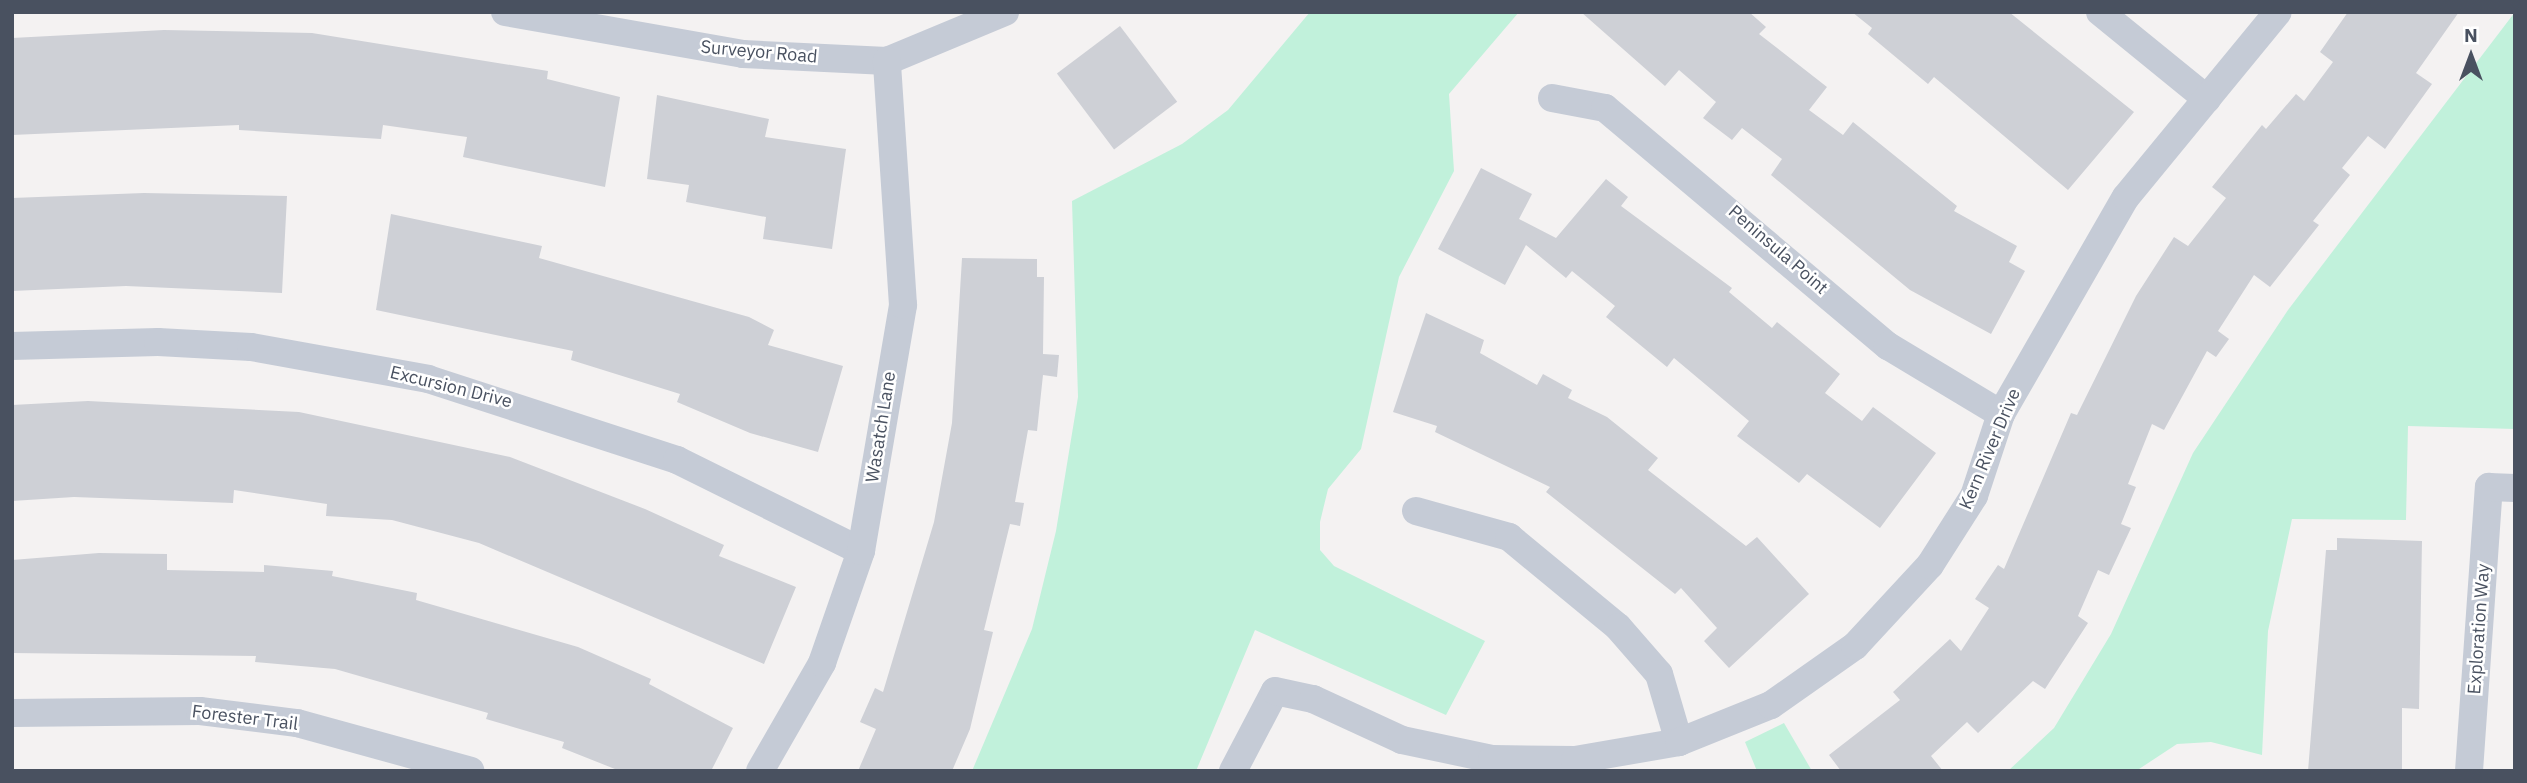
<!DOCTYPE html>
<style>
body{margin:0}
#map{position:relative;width:2527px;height:783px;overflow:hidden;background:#f4f2f2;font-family:"IBM Plex Sans",sans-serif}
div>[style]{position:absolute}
.green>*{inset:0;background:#c1f1db}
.building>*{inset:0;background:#ced0d6;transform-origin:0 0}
.minor>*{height:28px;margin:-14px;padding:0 14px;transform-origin:14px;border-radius:14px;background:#c5cbd6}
span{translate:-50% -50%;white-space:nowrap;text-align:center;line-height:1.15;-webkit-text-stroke:5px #fff;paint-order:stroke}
.street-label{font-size:18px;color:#495160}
.frame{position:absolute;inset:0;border:14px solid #495160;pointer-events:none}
.north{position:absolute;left:2436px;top:21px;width:70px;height:70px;-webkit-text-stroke:5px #fff;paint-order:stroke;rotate:0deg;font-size:19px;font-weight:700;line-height:28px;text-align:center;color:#495160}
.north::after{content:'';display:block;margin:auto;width:24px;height:32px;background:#495160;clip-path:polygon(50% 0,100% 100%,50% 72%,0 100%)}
</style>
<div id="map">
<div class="green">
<div style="clip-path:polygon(1310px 12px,1519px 12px,1449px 94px,1454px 171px,1399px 277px,1361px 449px,1328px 489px,1320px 522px,1320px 550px,1334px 566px,1485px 641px,1446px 715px,1255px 630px,1196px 771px,972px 771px,1032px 629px,1056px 531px,1078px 397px,1072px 201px,1182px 144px,1228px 110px)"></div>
<div style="clip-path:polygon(2515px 12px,2515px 429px,2408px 426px,2406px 520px,2292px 519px,2268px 631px,2262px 755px,2211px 742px,2177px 744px,2136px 771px,2008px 771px,2054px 728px,2111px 634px,2193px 453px,2288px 310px)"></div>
<div style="clip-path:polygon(1784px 723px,1812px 771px,1757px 771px,1745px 742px)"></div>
</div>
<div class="building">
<div style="clip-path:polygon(1581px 12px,1749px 12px,1766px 27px,1759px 34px,1827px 87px,1809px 110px,1843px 135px,1853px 122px,1957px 206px,1954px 211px,2017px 246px,2009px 262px,2025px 271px,1991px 334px,1910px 290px,1771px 175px,1782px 159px,1742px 128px,1732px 140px,1703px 118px,1716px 102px,1679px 70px,1665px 86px)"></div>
<div style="clip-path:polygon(1852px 12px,2009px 12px,2134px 112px,2068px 190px,1934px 77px,1928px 84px,1868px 34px,1872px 28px)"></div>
<div style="clip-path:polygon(2348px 12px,2459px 12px,2416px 73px,2432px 84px,2385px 149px,2368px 136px,2342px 168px,2350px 175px,2313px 221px,2319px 225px,2270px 287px,2254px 275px,2218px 331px,2229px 339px,2216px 357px,2207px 351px,2164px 430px,2152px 424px,2128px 484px,2136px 487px,2121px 524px,2131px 528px,2109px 575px,2098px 570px,2078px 616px,2088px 623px,2045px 689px,2033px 681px,1978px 733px,1967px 722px,1931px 756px,1943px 771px,1841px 771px,1829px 755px,1900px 700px,1893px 692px,1950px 639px,1961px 651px,1989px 608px,1975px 599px,1998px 565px,2004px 569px,2071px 413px,2077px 415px,2136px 296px,2174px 237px,2188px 246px,2226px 198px,2212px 187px,2262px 125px,2266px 129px,2296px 94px,2304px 101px,2333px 62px,2320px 52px)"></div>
<div style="left:1120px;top:26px;width:95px;height:79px;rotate:53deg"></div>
<div style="clip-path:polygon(164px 30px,312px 33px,548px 71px,547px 79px,620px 97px,605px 187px,463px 157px,467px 137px,383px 125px,381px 139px,239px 130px,239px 125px,12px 135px,12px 38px)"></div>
<div style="clip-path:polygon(657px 95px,769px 119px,765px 137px,846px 149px,832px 249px,763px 239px,766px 217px,686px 202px,689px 185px,647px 179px)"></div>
<div style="clip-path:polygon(1481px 168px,1532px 194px,1519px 219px,1556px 238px,1606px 179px,1628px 197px,1621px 206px,1732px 288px,1729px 292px,1772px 328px,1777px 322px,1840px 374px,1825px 393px,1862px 421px,1873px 407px,1936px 453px,1880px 528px,1807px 474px,1799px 483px,1737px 436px,1749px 421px,1674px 358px,1667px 367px,1606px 317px,1615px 306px,1572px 271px,1566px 278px,1526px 245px,1505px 285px,1438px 249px)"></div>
<div style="clip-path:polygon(144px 193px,287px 196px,282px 293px,126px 286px,12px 291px,12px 198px)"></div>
<div style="clip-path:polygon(391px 214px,542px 246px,539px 258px,749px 317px,774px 330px,768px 345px,843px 366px,818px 452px,750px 433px,677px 402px,680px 394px,571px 360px,573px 351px,376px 310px)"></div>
<div style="clip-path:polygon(962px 258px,1037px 259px,1037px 277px,1044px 277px,1043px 354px,1059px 355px,1057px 377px,1043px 375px,1037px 431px,1028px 430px,1015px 502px,1024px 503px,1020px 526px,1010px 524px,984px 630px,993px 632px,970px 729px,952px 771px,858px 771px,876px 729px,860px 722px,875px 688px,883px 692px,934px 522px,952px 423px)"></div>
<div style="clip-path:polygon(1426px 313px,1484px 340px,1480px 353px,1537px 385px,1543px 374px,1572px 390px,1568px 398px,1607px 417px,1658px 458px,1648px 470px,1746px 546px,1757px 537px,1809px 594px,1729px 668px,1704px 641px,1717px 628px,1681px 588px,1675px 594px,1546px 492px,1550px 487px,1435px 432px,1437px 426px,1393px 412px)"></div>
<div style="clip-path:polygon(88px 401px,299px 412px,510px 457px,645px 509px,724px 545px,719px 556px,796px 587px,764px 664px,479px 543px,392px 520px,326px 516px,327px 504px,234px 490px,233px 503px,74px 497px,12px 501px,12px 405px)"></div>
<div style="clip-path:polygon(2337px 538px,2422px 541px,2419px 709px,2402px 708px,2402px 771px,2308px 771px,2326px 550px,2337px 550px)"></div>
<div style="clip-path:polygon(99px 553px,167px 554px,167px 570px,264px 572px,264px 565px,333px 571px,332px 576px,417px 593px,416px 600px,578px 647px,651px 679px,649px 684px,733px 728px,711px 771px,620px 771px,562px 748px,564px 742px,486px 719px,488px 713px,335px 669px,255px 662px,256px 656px,12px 653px,12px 560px)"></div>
</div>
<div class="minor">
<div style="left:505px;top:12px;width:242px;rotate:10deg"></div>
<div style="left:743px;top:54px;width:144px;rotate:2.8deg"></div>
<div style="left:887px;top:61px;width:128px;rotate:-22.6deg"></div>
<div style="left:2100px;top:12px;width:138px;rotate:39.1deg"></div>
<div style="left:1552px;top:98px;width:54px;rotate:10.7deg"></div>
<div style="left:1605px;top:108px;width:370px;rotate:40.1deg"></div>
<div style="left:1888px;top:346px;width:132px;rotate:31deg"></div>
<div style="left:12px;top:346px;width:146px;rotate:-1.6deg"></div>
<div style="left:158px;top:342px;width:93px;rotate:3.1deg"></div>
<div style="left:251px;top:347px;width:180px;rotate:10.2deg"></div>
<div style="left:428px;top:379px;width:262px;rotate:18deg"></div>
<div style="left:677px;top:460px;width:205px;rotate:26.3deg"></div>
<div style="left:1416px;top:511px;width:97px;rotate:15.6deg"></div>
<div style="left:1509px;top:537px;width:141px;rotate:39.5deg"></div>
<div style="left:1618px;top:627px;width:62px;rotate:48.9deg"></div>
<div style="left:1659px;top:674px;width:71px;rotate:73.6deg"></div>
<div style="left:12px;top:713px;width:188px;rotate:-0.6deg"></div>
<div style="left:200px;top:711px;width:98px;rotate:7.1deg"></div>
<div style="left:297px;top:723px;width:180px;rotate:15.4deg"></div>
<div style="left:760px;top:771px;width:125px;rotate:-60.1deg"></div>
<div style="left:822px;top:663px;width:119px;rotate:-70.8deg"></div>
<div style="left:861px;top:551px;width:250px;rotate:-80.3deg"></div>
<div style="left:903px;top:305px;width:245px;rotate:-93.8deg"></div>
<div style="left:1233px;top:771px;width:90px;rotate:-62.3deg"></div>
<div style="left:1275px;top:691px;width:39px;rotate:12deg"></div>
<div style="left:1313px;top:699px;width:98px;rotate:24.7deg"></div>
<div style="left:1402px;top:740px;width:92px;rotate:11.9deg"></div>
<div style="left:1492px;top:759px;width:83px;rotate:0.7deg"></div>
<div style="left:1575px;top:760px;width:106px;rotate:-9.8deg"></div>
<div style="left:1679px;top:742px;width:99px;rotate:-21.9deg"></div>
<div style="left:1771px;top:705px;width:103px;rotate:-35.1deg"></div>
<div style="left:1855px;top:646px;width:110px;rotate:-47.2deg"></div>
<div style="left:1930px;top:565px;width:82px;rotate:-57.5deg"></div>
<div style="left:1974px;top:496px;width:86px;rotate:-71.8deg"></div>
<div style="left:2001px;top:414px;width:250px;rotate:-60.1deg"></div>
<div style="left:2126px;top:197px;width:239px;rotate:-50.6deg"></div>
<div style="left:2469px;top:771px;width:285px;rotate:-86deg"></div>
<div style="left:2489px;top:487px;width:26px;rotate:2deg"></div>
</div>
<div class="street-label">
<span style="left:759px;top:52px;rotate:5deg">Surveyor Road</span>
<span style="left:1778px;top:250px;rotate:41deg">Peninsula Point</span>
<span style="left:451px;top:387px;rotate:14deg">Excursion Drive</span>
<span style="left:881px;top:427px;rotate:-81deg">Wasatch Lane</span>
<span style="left:1990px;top:449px;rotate:-67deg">Kern River Drive</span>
<span style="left:2479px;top:629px;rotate:-86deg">Exploration Way</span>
<span style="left:245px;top:718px;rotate:7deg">Forester Trail</span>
</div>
<div class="frame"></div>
<div class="north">N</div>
</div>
